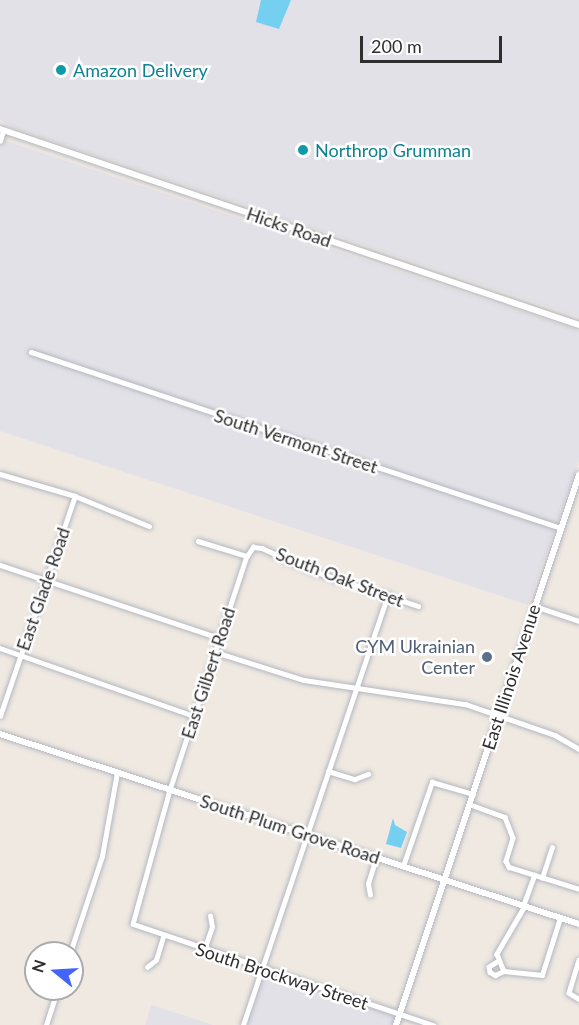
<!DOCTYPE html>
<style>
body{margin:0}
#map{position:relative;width:579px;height:1025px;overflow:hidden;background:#efe9e1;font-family:Lato,sans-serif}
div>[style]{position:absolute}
.industrial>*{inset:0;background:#e3e1e8}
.water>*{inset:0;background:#75cff0}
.roads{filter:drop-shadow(0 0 2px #b4b7c1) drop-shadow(0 0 2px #b4b7c1)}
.street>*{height:4.5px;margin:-2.25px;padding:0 2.25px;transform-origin:2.25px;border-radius:2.25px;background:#fff}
.secondary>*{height:6px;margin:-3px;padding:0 3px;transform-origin:3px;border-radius:3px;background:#fff}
.dots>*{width:16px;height:16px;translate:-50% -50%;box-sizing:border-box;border:3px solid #fff;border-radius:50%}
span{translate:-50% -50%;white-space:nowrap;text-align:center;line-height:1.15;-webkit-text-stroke:5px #fff;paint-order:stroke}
.culture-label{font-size:18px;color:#0d838f}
.left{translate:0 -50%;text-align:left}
.street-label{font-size:18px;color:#2e2e2e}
.service-label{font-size:18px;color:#4e5e75}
.right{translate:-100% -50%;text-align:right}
.north{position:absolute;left:24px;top:941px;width:60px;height:60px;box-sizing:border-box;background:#fff;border:2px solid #ababab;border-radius:50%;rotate:288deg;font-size:16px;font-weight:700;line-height:24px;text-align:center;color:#2e2e2e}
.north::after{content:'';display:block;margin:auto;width:21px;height:27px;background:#4264fb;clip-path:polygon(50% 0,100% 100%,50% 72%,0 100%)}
.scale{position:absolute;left:360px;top:36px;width:142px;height:27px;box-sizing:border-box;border:3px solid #2e2e2e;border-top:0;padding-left:8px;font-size:18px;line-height:21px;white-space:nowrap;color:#2e2e2e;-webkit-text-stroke:4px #fff;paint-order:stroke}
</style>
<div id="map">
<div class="industrial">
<div style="clip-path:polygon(0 0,579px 0,579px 317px,12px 127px,0 120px)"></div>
<div style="clip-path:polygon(0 139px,579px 331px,579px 461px,528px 605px,0 431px)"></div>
<div style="clip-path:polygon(260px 969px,399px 1014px,396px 1025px,243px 1025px)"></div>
<div style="clip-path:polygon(151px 1005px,213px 1025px,145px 1025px)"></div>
</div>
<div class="water">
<div style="clip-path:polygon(261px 0,291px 0,279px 29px,256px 22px)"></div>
<div style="clip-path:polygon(393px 818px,395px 825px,407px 832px,401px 848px,386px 844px)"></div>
</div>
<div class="roads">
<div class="street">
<div style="left:0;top:141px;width:10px;rotate:-73deg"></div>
<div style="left:31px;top:352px;width:558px;rotate:18.37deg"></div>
<div style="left:0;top:474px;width:78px;rotate:16.3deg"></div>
<div style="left:75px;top:496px;width:80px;rotate:22.1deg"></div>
<div style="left:198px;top:541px;width:51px;rotate:17deg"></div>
<div style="left:247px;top:556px;width:11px;rotate:-56deg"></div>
<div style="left:253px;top:547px;width:9px;rotate:6deg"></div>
<div style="left:262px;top:548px;width:53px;rotate:24.6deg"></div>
<div style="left:310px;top:570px;width:114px;rotate:18.4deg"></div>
<div style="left:247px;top:556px;width:246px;rotate:108.2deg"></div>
<div style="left:170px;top:790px;width:139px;rotate:105.4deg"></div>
<div style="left:133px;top:924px;width:317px;rotate:18.6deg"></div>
<div style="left:0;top:565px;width:232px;rotate:18.4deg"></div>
<div style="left:535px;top:606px;width:46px;rotate:18.8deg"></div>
<div style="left:0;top:648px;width:206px;rotate:19.3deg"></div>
<div style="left:215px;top:652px;width:93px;rotate:17.5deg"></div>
<div style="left:304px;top:680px;width:163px;rotate:8.5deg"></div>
<div style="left:465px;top:704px;width:95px;rotate:19deg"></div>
<div style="left:555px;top:735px;width:28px;rotate:30deg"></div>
<div style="left:0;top:716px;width:232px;rotate:-71.2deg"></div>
<div style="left:328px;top:771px;width:28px;rotate:17deg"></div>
<div style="left:355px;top:779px;width:14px;rotate:-21deg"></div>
<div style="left:469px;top:804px;width:38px;rotate:20deg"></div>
<div style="left:505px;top:817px;width:22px;rotate:69deg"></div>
<div style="left:513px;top:838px;width:24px;rotate:107deg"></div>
<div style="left:506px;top:861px;width:7px;rotate:63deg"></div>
<div style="left:509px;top:867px;width:73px;rotate:17.4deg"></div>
<div style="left:403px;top:866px;width:89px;rotate:-71deg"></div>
<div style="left:432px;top:782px;width:43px;rotate:16.3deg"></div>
<div style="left:542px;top:878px;width:32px;rotate:-72deg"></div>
<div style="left:370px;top:895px;width:11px;rotate:-100deg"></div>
<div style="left:368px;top:884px;width:27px;rotate:-73deg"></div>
<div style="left:523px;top:906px;width:33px;rotate:-70deg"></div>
<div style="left:525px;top:906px;width:56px;rotate:120.3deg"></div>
<div style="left:497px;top:954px;width:18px;rotate:68deg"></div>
<div style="left:504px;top:971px;width:38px;rotate:6deg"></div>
<div style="left:542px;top:975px;width:60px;rotate:-72.5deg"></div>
<div style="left:204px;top:950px;width:24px;rotate:-71deg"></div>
<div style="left:212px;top:927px;width:11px;rotate:-100deg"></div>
<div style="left:70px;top:953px;width:102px;rotate:-71.7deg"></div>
<div style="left:102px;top:856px;width:84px;rotate:-79.8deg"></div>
<div style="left:579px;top:960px;width:34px;rotate:107deg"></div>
<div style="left:569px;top:993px;width:12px;rotate:31deg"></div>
<div style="left:497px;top:962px;width:9px;rotate:148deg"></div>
<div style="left:489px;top:967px;width:5px;rotate:79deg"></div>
<div style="left:490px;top:972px;width:6px;rotate:31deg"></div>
<div style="left:495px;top:975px;width:10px;rotate:-24deg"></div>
<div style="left:147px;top:967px;width:11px;rotate:-38deg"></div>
<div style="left:156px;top:960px;width:24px;rotate:-73deg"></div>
<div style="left:46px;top:1025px;width:38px;rotate:-72deg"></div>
<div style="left:243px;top:1025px;width:454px;rotate:-71.4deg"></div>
</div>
<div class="secondary">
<div style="left:0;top:129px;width:611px;rotate:18.7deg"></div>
<div style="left:0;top:734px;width:609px;rotate:18.17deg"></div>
<div style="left:396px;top:1025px;width:580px;rotate:-71.6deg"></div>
</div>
</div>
<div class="dots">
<div style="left:61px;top:70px;background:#0f9aa8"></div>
<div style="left:303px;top:150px;background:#0f9aa8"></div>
<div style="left:487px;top:657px;background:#5c6f8a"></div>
</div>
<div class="culture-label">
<span class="left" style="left:73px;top:70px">Amazon Delivery</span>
<span class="left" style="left:315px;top:150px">Northrop Grumman</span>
</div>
<div class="street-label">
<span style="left:289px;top:227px;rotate:19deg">Hicks Road</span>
<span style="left:296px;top:441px;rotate:18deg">South Vermont Street</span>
<span style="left:340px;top:577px;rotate:21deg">South Oak Street</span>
<span style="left:43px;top:589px;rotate:-71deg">East Glade Road</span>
<span style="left:208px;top:673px;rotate:-72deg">East Gilbert Road</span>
<span style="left:511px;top:677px;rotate:-72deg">East Illinois Avenue</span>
<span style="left:290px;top:829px;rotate:18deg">South Plum Grove Road</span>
<span style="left:282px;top:976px;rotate:18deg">South Brockway Street</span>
</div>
<div class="service-label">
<span class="right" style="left:475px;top:657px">CYM Ukrainian<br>Center</span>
</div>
<div class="north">N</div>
<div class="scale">200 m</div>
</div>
